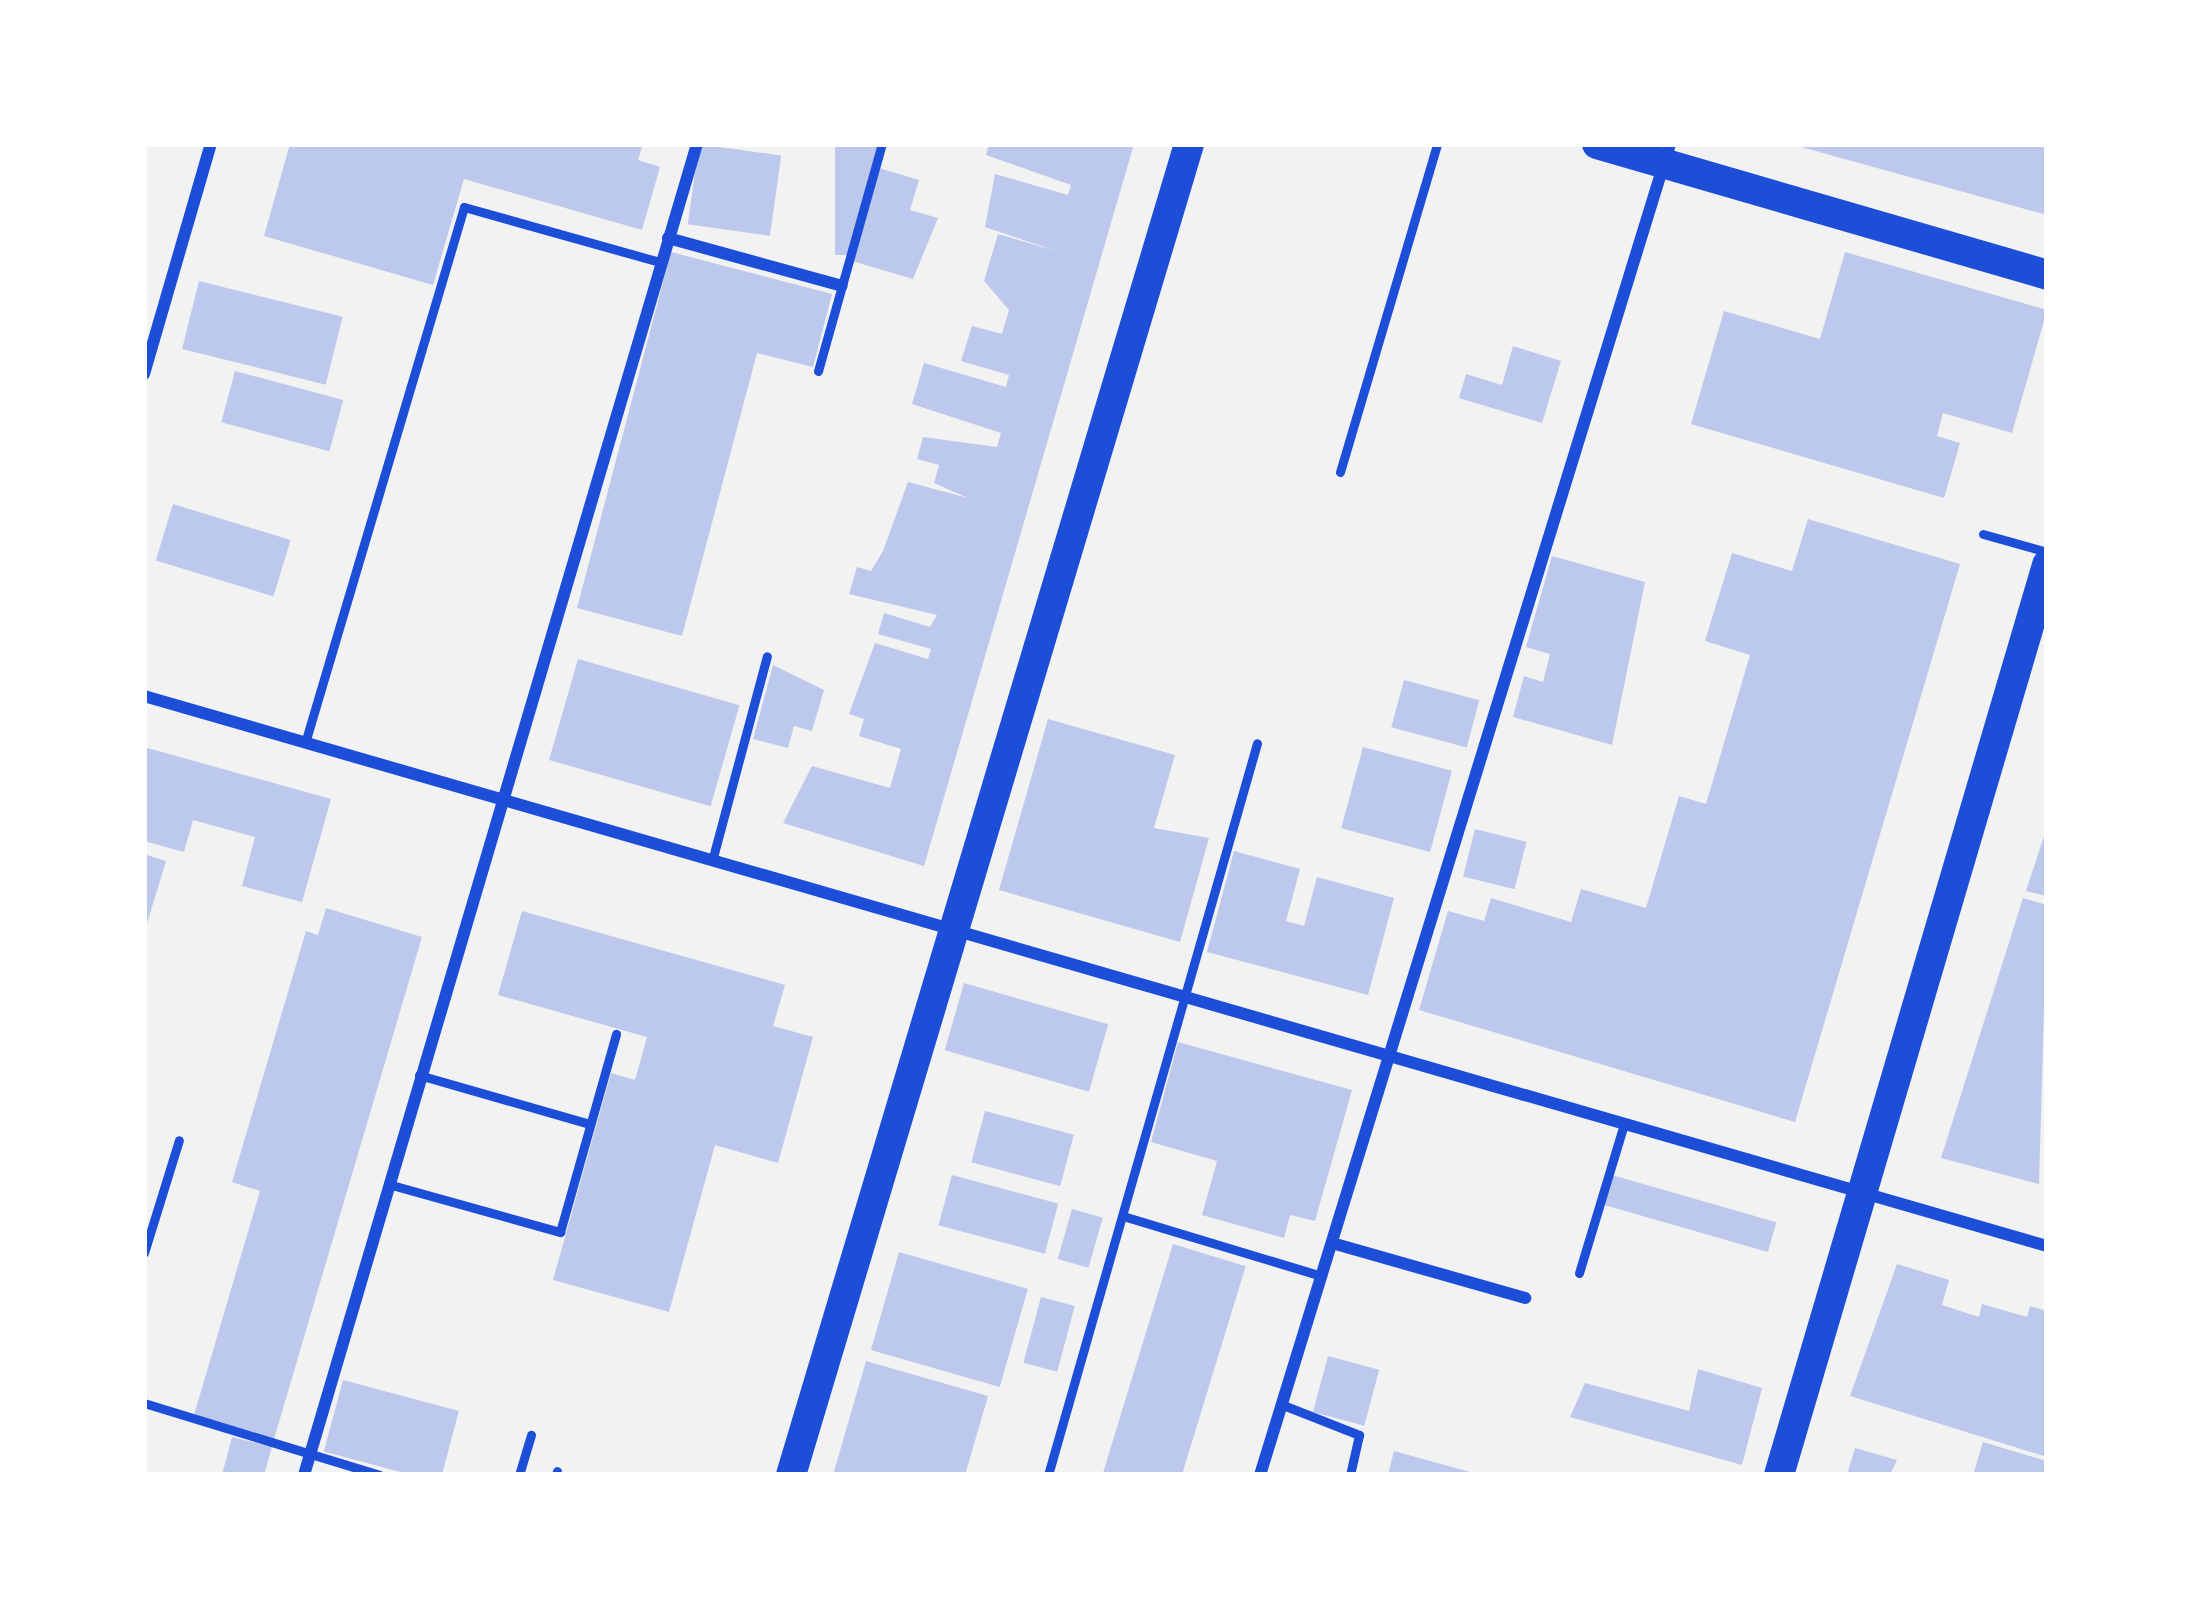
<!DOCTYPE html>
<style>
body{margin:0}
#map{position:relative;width:2191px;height:1619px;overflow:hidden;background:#f2f2f2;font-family:"PT Sans",sans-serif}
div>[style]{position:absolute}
.building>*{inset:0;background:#bdc9ec;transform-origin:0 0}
.service>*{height:9px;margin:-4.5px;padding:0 4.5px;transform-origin:4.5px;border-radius:4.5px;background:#1d4ed8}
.minor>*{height:12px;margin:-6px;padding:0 6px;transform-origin:6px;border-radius:6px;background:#1d4ed8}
.primary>*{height:30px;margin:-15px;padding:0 15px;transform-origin:15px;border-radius:15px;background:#1d4ed8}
span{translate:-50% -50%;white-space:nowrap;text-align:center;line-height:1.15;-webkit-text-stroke:10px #fff;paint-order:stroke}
.frame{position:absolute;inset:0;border:147px solid #fff;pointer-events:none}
</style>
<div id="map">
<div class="building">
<div style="clip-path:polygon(290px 144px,643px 144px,638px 160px,660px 167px,642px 230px,464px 179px,433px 285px,264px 236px)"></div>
<div style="left:699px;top:144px;width:83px;height:81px;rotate:8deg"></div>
<div style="left:835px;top:144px;width:42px;height:111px"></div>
<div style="clip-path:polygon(989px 144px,1134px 144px,924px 866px,783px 823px,812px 766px,890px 788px,901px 749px,859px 736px,864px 719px,849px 714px,875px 643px,928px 659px,931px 649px,878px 634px,884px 613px,930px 627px,937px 615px,849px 594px,857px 567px,871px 571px,883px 551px,908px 482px,968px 498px,934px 483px,939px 465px,917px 459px,923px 437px,997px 447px,1001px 433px,912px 404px,924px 363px,1006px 387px,1009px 375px,961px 361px,972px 326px,1002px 334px,1009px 310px,984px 281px,998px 234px,1056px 251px,985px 227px,995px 174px,1068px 195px,1071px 185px,986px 155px)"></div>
<div style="clip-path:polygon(1794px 144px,2047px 144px,2047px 215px,1794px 145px)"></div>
<div style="clip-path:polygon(879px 168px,919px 180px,910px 210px,938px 218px,913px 279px,852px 261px)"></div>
<div style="clip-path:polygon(671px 252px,832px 294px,813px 367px,757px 353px,682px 636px,577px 608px)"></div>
<div style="clip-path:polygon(1845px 252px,2047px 310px,2012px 433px,1943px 413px,1937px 436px,1960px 443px,1944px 498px,1691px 424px,1724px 311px,1820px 339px)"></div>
<div style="left:199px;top:281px;width:148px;height:70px;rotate:14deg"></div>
<div style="clip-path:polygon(1513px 346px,1561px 361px,1542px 423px,1459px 398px,1466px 374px,1502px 385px)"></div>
<div style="left:235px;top:371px;width:112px;height:53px;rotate:15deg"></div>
<div style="left:173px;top:504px;width:123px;height:59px;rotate:17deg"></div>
<div style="clip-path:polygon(1808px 519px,1960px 564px,1795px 1122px,1419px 1010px,1448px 911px,1484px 921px,1491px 898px,1571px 922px,1581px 889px,1646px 908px,1679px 796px,1706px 804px,1750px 655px,1705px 641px,1732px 553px,1792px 571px)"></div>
<div style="clip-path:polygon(1552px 556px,1645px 582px,1612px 745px,1513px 717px,1524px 676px,1543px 682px,1550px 654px,1526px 647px)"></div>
<div style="left:578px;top:659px;width:168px;height:105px;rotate:16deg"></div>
<div style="clip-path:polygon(773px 665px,824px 690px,812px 731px,794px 726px,788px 748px,753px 739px)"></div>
<div style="left:1404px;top:680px;width:78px;height:49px;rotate:15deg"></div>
<div style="clip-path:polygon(1048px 719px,1175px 755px,1154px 828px,1209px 838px,1180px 942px,999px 890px)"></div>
<div style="clip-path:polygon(144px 747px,331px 799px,302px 902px,242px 886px,255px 837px,193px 820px,184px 852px,144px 841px)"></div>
<div style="left:1363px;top:747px;width:92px;height:84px;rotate:15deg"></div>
<div style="clip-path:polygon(2047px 827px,2047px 896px,2026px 891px)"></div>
<div style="left:1475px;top:829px;width:53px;height:49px;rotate:14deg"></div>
<div style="clip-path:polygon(1234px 851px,1300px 869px,1286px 921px,1304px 926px,1317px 877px,1394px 898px,1368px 995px,1207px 952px)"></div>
<div style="clip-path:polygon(144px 854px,166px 861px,145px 930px,144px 930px)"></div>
<div style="clip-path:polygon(2023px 898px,2047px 905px,2039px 1184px,1941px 1158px)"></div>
<div style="clip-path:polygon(326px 908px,422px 937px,274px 1439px,194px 1415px,260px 1191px,232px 1182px,306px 931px,318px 935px)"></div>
<div style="clip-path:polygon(522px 911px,785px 985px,773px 1026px,813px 1037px,778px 1163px,715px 1145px,669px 1312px,553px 1280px,611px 1073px,635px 1080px,647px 1037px,498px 995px)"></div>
<div style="left:964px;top:983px;width:150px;height:70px;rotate:16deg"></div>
<div style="clip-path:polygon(1178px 1042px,1352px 1090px,1315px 1221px,1290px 1215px,1284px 1238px,1202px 1215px,1217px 1161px,1151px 1142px)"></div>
<div style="left:985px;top:1111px;width:92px;height:53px;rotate:15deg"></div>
<div style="left:952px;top:1175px;width:110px;height:52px;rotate:15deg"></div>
<div style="left:1612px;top:1175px;width:171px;height:31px;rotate:16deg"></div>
<div style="left:1072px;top:1209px;width:32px;height:52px;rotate:16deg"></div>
<div style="left:1173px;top:1244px;width:76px;height:241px;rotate:17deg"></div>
<div style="left:899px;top:1252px;width:134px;height:102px;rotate:16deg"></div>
<div style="clip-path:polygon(1897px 1264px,1949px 1280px,1942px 1305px,1979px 1317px,1982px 1304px,2027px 1317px,2030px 1306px,2047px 1311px,2047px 1457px,1850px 1396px)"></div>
<div style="left:1041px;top:1297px;width:35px;height:68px;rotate:15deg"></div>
<div style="left:1328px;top:1356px;width:53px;height:58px;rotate:15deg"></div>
<div style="clip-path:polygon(866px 1361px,988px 1396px,965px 1475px,833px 1475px)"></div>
<div style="clip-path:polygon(1698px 1369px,1762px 1388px,1742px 1465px,1570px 1417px,1585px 1383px,1689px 1411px)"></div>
<div style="left:343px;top:1380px;width:120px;height:74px;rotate:15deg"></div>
<div style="clip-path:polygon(232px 1437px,272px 1447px,264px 1475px,222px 1475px)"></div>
<div style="clip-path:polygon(1983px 1442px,2047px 1461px,2047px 1475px,1953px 1475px,1974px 1472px)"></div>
<div style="clip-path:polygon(1855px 1448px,1897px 1460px,1890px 1475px,1847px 1475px)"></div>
<div style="clip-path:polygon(1394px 1451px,1477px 1474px,1477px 1475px,1388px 1475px)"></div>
</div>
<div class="service">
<div style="left:818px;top:371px;width:236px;rotate:-74.3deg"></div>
<div style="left:1340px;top:472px;width:342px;rotate:-73.5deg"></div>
<div style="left:1983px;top:534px;width:66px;rotate:15.7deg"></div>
<div style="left:305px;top:743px;width:559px;rotate:-73.48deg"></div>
<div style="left:464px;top:207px;width:204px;rotate:15.7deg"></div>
<div style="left:712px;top:861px;width:212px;rotate:-75deg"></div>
<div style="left:419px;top:1075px;width:178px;rotate:16deg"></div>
<div style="left:388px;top:1184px;width:179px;rotate:15.6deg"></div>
<div style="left:560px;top:1232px;width:206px;rotate:-74.2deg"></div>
<div style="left:1123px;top:1216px;width:208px;rotate:16.8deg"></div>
<div style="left:144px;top:1253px;width:118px;rotate:-72.8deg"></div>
<div style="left:1579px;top:1273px;width:156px;rotate:-73.2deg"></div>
<div style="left:144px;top:1403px;width:246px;rotate:17deg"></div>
<div style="left:1283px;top:1405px;width:82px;rotate:21.5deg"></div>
<div style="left:1359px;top:1435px;width:41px;rotate:102.7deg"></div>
<div style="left:519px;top:1475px;width:42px;rotate:-73.3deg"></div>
<div style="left:556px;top:1475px;width:4px;rotate:-76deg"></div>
<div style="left:1048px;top:1475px;width:761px;rotate:-74.06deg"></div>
</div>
<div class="minor">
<div style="left:668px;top:238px;width:180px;rotate:15.4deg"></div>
<div style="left:144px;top:374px;width:240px;rotate:-73.8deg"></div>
<div style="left:144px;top:696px;width:1981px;rotate:16.12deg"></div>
<div style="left:1332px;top:1243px;width:201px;rotate:15.9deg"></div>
<div style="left:304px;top:1475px;width:1388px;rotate:-73.55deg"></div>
<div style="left:1260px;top:1475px;width:1393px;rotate:-72.88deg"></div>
</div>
<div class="primary">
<div style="left:1597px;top:144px;width:469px;rotate:16.2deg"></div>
<div style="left:791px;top:1475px;width:1389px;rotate:-73.35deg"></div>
<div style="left:1779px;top:1475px;width:949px;rotate:-73.59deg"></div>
</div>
<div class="frame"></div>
</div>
